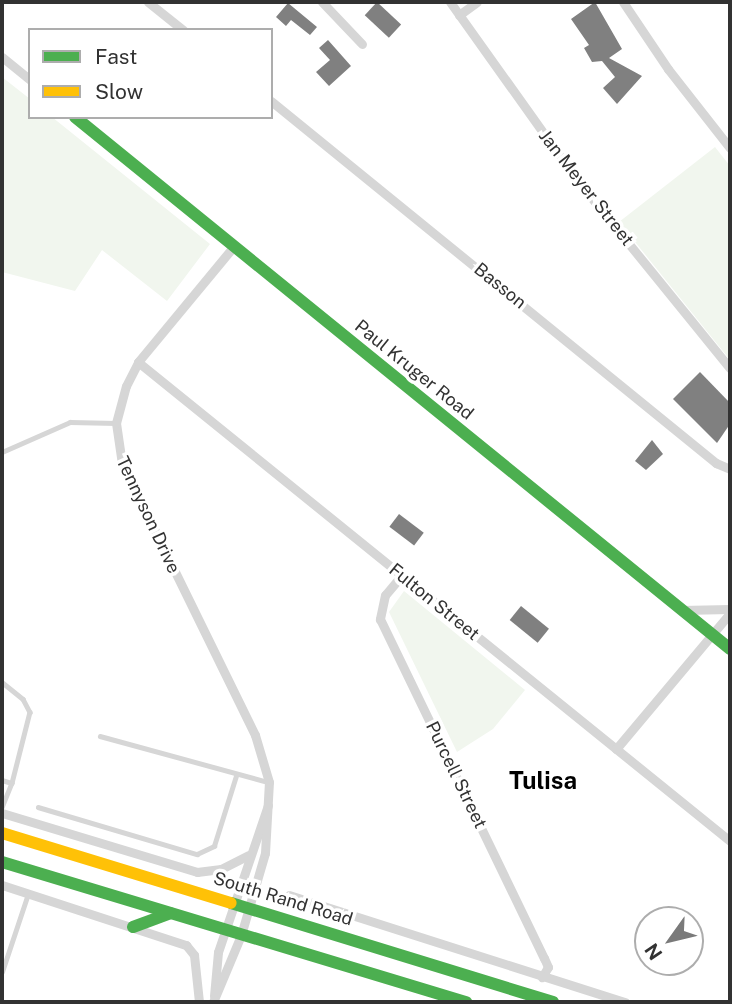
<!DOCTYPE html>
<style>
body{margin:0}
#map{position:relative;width:732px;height:1004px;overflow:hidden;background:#fff;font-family:"Public Sans",sans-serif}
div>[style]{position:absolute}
.green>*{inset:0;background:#f1f6ee}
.building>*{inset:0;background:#808080;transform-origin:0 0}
.lane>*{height:4.5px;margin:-2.25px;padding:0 2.25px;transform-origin:2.25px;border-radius:2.25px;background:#d6d6d6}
.street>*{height:9px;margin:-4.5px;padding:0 4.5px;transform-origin:4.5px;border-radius:4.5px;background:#d6d6d6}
.fast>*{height:12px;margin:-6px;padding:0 6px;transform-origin:6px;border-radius:6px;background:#4caf50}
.slow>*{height:12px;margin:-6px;padding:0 6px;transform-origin:6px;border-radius:6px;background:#ffc107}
span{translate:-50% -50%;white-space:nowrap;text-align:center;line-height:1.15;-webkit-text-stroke:7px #fff;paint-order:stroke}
.street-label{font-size:18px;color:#323232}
.district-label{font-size:24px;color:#000;font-weight:700}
.frame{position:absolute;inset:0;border:4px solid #323232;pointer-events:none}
.legend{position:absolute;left:28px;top:28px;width:245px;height:91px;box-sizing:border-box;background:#fff;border:2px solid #adadad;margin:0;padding:9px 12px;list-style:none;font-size:21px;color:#323232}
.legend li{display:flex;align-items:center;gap:14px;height:35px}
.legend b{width:35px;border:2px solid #adadad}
.north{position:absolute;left:634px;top:906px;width:70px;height:70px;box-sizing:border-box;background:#fff;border:2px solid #adadad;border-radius:50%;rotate:236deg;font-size:19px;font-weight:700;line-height:28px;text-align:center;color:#323232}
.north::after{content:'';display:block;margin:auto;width:24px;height:32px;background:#7a7a7a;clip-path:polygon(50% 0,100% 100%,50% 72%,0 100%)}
</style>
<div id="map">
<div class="green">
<div style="clip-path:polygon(2px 77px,30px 99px,30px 117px,52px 117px,210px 244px,167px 301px,102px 250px,75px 291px,2px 272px)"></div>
<div style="clip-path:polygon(715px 147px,730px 166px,730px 360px,619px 222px)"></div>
<div style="clip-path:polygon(404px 591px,525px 690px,493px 729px,457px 752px,389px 612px)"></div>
</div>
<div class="building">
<div style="left:377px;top:2px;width:33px;height:18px;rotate:43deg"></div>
<div style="clip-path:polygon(595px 2px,622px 49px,609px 58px,642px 76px,617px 104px,603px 88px,615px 77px,602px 61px,592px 62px,584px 48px,589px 45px,571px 19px)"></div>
<div style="clip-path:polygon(288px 3px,317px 27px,310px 35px,291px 20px,286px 26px,276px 17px)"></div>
<div style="clip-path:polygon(328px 40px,351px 66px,329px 86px,316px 72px,330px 60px,319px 48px)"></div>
<div style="clip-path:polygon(700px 372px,730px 403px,730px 424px,717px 443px,673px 399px)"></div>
<div style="clip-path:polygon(652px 440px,663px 454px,646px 470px,635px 461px)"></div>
<div style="left:399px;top:514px;width:31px;height:16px;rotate:37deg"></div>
<div style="left:521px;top:606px;width:36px;height:18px;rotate:39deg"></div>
</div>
<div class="lane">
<div style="left:2px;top:452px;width:74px;rotate:-23.8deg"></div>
<div style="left:70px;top:422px;width:46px;rotate:1.2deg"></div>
<div style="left:2px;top:682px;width:27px;rotate:39deg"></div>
<div style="left:23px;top:699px;width:15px;rotate:62deg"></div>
<div style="left:30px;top:712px;width:73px;rotate:104.2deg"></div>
<div style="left:100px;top:736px;width:174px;rotate:15.3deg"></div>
<div style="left:2px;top:780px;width:10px;rotate:17deg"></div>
<div style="left:12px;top:783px;width:27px;rotate:112deg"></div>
<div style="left:38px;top:807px;width:166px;rotate:16.5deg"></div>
<div style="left:197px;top:854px;width:19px;rotate:-25deg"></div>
<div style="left:214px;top:846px;width:73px;rotate:-72.6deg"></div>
<div style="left:2px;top:972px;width:82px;rotate:-71.6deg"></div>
</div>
<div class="street">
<div style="left:148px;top:2px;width:45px;rotate:38.7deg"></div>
<div style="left:322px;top:2px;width:58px;rotate:46.4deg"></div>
<div style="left:450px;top:2px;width:219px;rotate:54.5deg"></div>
<div style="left:577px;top:180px;width:242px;rotate:50.9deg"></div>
<div style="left:623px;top:2px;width:81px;rotate:56.1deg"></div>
<div style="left:668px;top:69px;width:100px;rotate:51.9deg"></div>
<div style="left:459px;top:15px;width:22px;rotate:-36deg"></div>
<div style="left:2px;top:57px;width:36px;rotate:39deg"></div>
<div style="left:271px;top:101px;width:574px;rotate:39.13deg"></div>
<div style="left:716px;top:463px;width:15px;rotate:23deg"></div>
<div style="left:138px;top:362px;width:762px;rotate:38.98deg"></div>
<div style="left:402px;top:575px;width:26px;rotate:130deg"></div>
<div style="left:385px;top:595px;width:25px;rotate:102deg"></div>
<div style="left:380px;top:619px;width:377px;rotate:64.2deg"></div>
<div style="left:544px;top:958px;width:10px;rotate:66deg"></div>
<div style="left:548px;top:967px;width:12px;rotate:121deg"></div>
<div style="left:681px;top:610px;width:49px;rotate:-1.2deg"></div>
<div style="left:616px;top:749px;width:177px;rotate:-50deg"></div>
<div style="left:2px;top:813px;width:204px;rotate:16.8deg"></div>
<div style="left:197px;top:872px;width:24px;rotate:-7deg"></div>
<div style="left:221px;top:869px;width:31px;rotate:-27deg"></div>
<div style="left:2px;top:885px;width:194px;rotate:18.1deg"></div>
<div style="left:186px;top:945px;width:13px;rotate:51deg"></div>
<div style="left:194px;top:955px;width:47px;rotate:83.9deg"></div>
<div style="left:289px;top:895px;width:353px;rotate:17.7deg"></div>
<div style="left:214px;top:996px;width:44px;rotate:-84.8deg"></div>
<div style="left:218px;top:952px;width:155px;rotate:-71.2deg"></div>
<div style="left:213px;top:1002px;width:73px;rotate:-67.3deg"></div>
<div style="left:241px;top:935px;width:85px;rotate:-73.7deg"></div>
<div style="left:265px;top:853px;width:71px;rotate:-86.8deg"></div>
<div style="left:269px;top:782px;width:49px;rotate:-106.6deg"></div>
<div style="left:255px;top:735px;width:302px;rotate:-116.1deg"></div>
<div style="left:122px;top:464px;width:41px;rotate:-98.3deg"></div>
<div style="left:116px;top:423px;width:38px;rotate:-75deg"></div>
<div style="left:126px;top:386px;width:27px;rotate:-63deg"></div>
<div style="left:138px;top:362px;width:151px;rotate:-50.4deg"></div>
</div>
<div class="fast">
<div style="left:75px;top:117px;width:844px;rotate:39.08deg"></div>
<div style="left:2px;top:862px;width:485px;rotate:16.8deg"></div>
<div style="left:231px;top:903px;width:337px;rotate:17.1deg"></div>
<div style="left:133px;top:927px;width:40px;rotate:-20.2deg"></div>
</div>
<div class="slow">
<div style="left:2px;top:833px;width:239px;rotate:17deg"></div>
</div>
<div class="street-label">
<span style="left:586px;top:188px;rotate:52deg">Jan Meyer Street</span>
<span style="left:500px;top:286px;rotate:39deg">Basson</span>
<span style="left:414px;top:370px;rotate:39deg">Paul Kruger Road</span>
<span style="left:148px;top:515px;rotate:65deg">Tennyson Drive</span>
<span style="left:434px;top:602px;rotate:39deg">Fulton Street</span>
<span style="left:456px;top:775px;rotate:64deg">Purcell Street</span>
<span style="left:283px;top:899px;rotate:17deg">South Rand Road</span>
</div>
<div class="district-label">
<span style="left:543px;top:781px">Tulisa</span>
</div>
<div class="frame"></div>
<ul class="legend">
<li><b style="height:9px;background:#4caf50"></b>Fast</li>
<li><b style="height:9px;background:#ffc107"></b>Slow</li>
</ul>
<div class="north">N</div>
</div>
